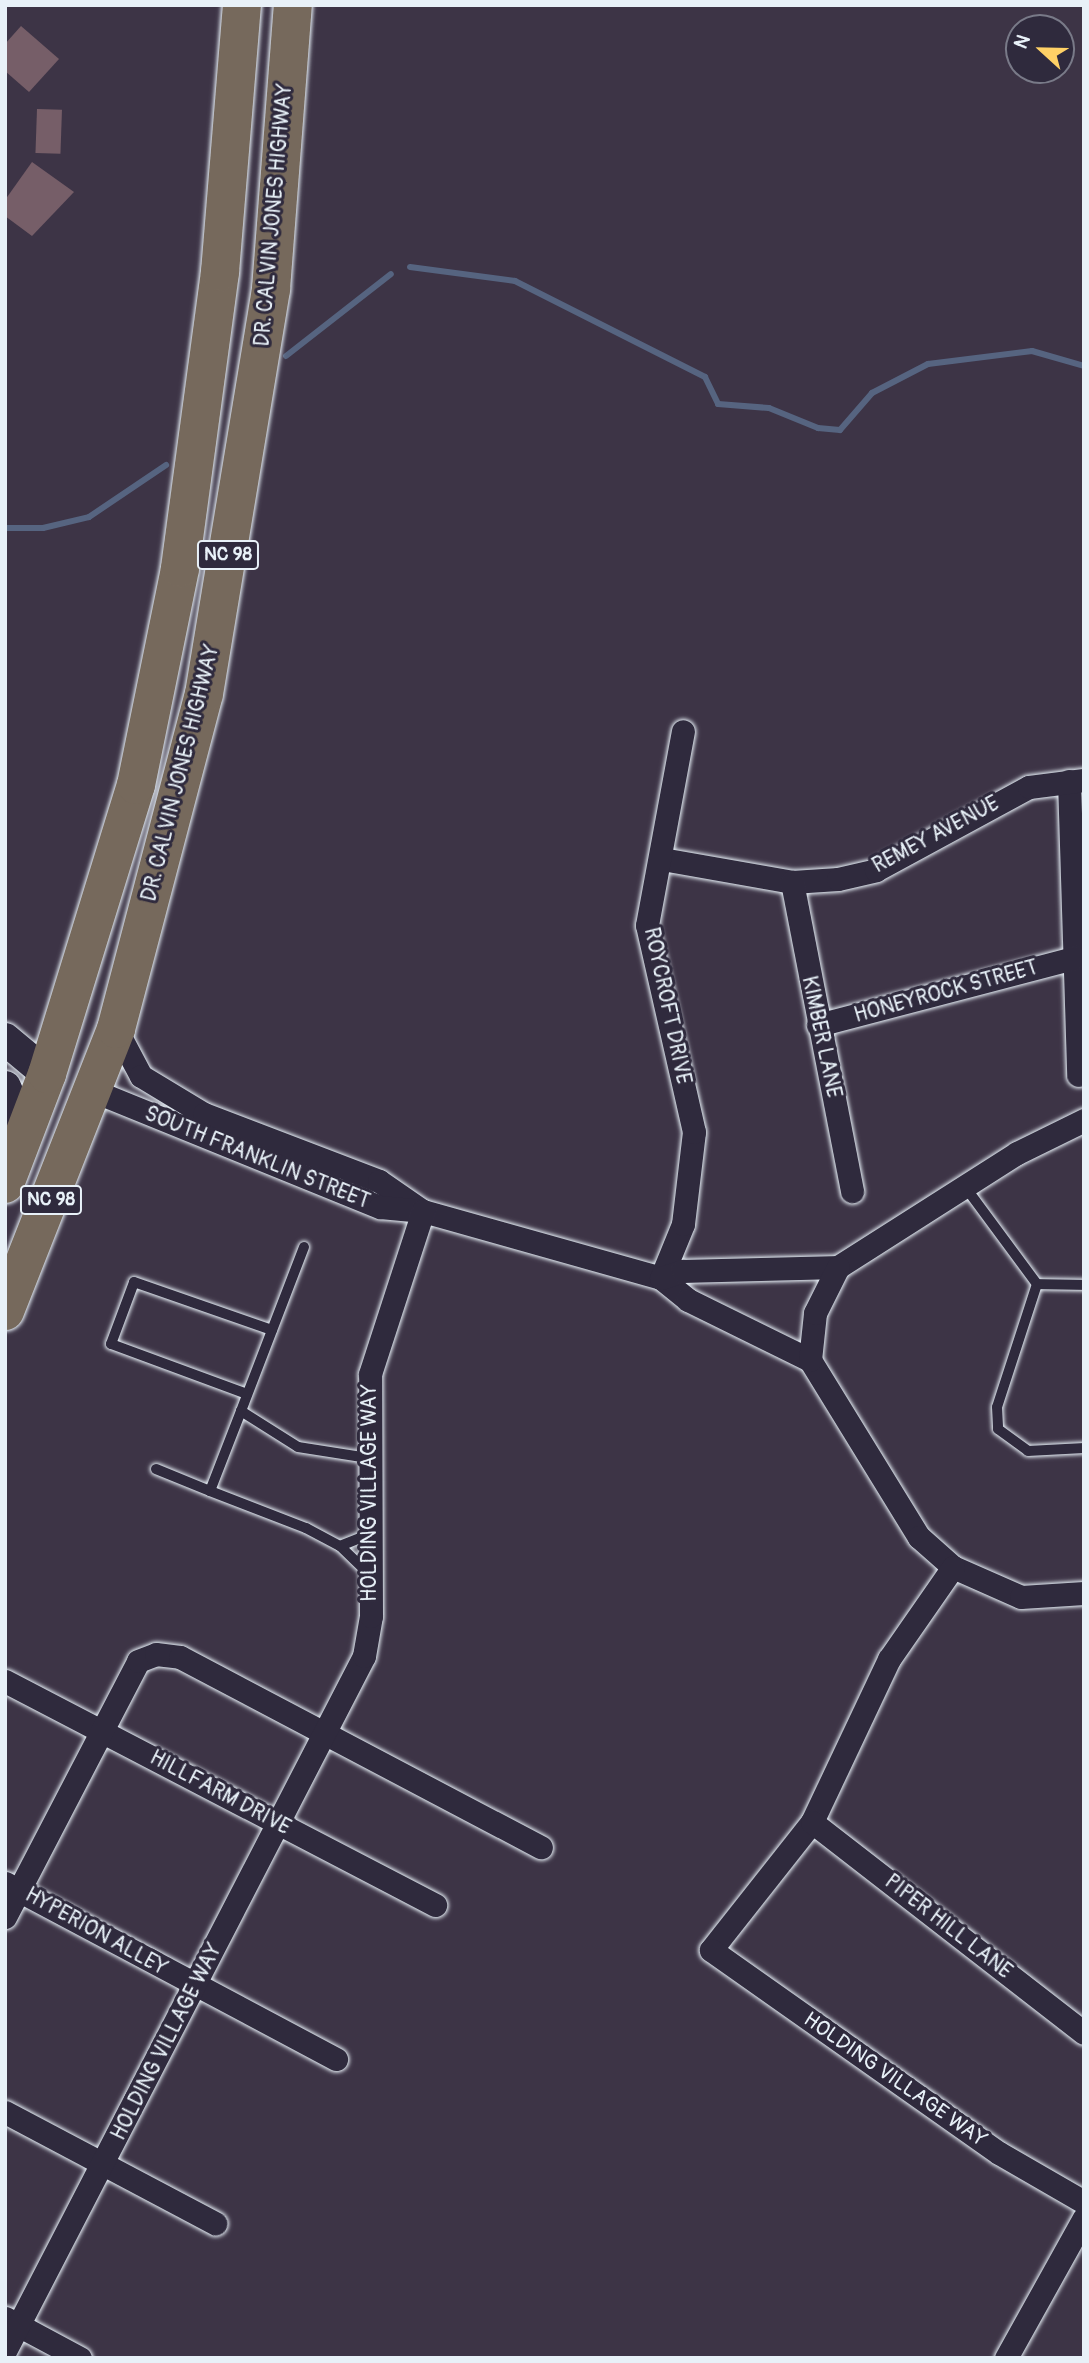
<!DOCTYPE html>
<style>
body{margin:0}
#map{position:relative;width:1089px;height:2363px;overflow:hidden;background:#3d3446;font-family:Pangolin,sans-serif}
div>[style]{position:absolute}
.stream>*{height:6px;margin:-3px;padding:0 3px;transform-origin:3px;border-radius:3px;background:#566480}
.building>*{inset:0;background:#765e68;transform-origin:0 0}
.roads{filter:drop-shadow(0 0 2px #e8f1f8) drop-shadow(0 0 2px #e8f1f8)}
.lane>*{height:10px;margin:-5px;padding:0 5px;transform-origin:5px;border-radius:5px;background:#2f2a3d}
.street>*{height:23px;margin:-11.5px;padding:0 11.5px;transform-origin:11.5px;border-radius:11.5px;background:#2f2a3d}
.secondary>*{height:32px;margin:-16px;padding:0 16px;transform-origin:16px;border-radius:16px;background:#2f2a3d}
.highway>*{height:38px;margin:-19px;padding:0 19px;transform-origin:19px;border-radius:19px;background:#76695c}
span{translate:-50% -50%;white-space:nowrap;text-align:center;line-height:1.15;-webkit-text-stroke:6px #2f2a3d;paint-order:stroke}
.shield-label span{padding:2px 5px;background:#2f2a3d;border:2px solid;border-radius:5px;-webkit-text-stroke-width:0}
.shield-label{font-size:19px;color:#e8f1f8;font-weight:700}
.street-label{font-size:21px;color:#e8f1f8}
.frame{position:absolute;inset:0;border:7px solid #e8f1f8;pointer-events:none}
.north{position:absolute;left:1005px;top:14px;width:70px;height:70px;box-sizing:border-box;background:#2f2a3d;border:2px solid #797a88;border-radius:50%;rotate:292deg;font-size:19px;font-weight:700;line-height:28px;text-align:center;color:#e8f1f8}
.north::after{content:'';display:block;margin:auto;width:24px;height:32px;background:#ffd166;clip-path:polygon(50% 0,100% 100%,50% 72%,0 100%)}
</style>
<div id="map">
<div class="stream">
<div style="left:410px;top:267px;width:106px;rotate:7.6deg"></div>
<div style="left:515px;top:281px;width:213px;rotate:26.8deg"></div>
<div style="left:705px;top:377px;width:30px;rotate:64deg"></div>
<div style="left:718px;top:404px;width:51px;rotate:4.5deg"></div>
<div style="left:769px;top:408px;width:53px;rotate:22.2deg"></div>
<div style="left:818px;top:428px;width:22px;rotate:5deg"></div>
<div style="left:840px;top:430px;width:49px;rotate:-49.1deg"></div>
<div style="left:872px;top:393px;width:63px;rotate:-27.4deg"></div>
<div style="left:928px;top:364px;width:105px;rotate:-7.1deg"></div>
<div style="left:1032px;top:351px;width:54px;rotate:16.1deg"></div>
<div style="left:286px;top:356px;width:133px;rotate:-38deg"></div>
<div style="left:5px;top:528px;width:38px"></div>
<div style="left:43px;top:528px;width:47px;rotate:-13.4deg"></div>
<div style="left:89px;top:517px;width:93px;rotate:-34deg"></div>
</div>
<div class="building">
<div style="clip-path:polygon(21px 26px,59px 59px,29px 92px,5px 71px,5px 44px)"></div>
<div style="left:37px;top:109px;width:25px;height:44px;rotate:2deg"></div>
<div style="clip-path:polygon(32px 162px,74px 192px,32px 236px,5px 216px,5px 200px)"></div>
</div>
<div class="roads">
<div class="lane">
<div style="left:966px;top:1188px;width:119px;rotate:53.5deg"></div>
<div style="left:304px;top:1247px;width:176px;rotate:111deg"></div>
<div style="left:241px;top:1411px;width:67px;rotate:32.3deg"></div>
<div style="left:298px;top:1447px;width:71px;rotate:8.9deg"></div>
<div style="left:1037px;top:1284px;width:129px;rotate:108deg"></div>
<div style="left:997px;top:1407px;width:22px;rotate:87deg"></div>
<div style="left:998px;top:1429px;width:37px;rotate:36deg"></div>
<div style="left:1028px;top:1451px;width:56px;rotate:-3.1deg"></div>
<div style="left:1037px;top:1284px;width:47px;rotate:1.2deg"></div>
<div style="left:247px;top:1394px;width:145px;rotate:-159.8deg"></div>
<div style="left:111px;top:1344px;width:66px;rotate:-69.6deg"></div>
<div style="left:134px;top:1282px;width:146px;rotate:19.2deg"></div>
<div style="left:156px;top:1469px;width:58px;rotate:22.2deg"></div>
<div style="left:210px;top:1491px;width:86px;rotate:-68.8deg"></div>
<div style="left:210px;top:1491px;width:103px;rotate:21.1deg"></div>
<div style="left:306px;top:1528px;width:38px;rotate:28deg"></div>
<div style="left:340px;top:1546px;width:42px;rotate:44deg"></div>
<div style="left:340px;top:1546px;width:32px;rotate:-22deg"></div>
</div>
<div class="street">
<div style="left:1069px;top:781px;width:294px;rotate:88.2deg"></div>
<div style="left:662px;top:859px;width:132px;rotate:10deg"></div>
<div style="left:792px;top:882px;width:46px;rotate:-3.7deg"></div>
<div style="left:838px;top:879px;width:39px;rotate:-13deg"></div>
<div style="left:876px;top:870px;width:174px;rotate:-28.5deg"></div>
<div style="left:1029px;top:787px;width:55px;rotate:-7.3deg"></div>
<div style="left:792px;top:882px;width:315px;rotate:79deg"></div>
<div style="left:818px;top:1025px;width:265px;rotate:-14.7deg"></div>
<div style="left:116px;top:1029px;width:53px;rotate:62deg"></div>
<div style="left:141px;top:1076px;width:74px;rotate:31.1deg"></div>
<div style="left:204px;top:1114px;width:187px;rotate:20.9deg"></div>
<div style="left:379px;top:1181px;width:51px;rotate:34.6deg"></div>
<div style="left:94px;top:1091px;width:309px;rotate:22.1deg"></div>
<div style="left:380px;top:1207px;width:43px;rotate:5.3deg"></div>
<div style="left:423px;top:1211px;width:247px;rotate:15.7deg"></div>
<div style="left:661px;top:1278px;width:35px;rotate:39deg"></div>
<div style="left:688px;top:1300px;width:136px;rotate:26.2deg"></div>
<div style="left:810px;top:1360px;width:208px;rotate:58.4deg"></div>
<div style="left:919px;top:1537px;width:45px;rotate:41.4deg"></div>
<div style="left:953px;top:1567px;width:74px;rotate:23.8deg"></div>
<div style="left:1021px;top:1597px;width:63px;rotate:-3.6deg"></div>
<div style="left:661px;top:1278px;width:58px;rotate:-67.8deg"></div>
<div style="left:683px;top:1224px;width:93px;rotate:-83.2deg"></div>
<div style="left:694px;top:1132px;width:212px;rotate:-102.8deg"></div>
<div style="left:647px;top:925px;width:197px;rotate:-79.5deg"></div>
<div style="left:661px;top:1278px;width:23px;rotate:-18deg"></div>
<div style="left:683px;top:1271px;width:155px;rotate:-1.5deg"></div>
<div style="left:838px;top:1267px;width:212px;rotate:-32.5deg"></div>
<div style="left:1017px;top:1153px;width:75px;rotate:-26.2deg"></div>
<div style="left:810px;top:1360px;width:47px;rotate:-83.9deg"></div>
<div style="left:815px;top:1313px;width:51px;rotate:-63.4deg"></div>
<div style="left:953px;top:1567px;width:112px;rotate:124.8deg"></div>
<div style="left:889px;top:1659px;width:180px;rotate:115.3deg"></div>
<div style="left:812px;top:1822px;width:163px;rotate:128.3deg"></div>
<div style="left:711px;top:1950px;width:352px;rotate:35.2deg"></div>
<div style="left:999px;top:2153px;width:98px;rotate:30deg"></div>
<div style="left:5px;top:1681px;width:485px;rotate:27.5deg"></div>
<div style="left:812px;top:1822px;width:344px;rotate:37.8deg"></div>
<div style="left:5px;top:1883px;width:375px;rotate:28deg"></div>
<div style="left:5px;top:1917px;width:288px;rotate:-62.5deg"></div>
<div style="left:138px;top:1661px;width:19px;rotate:-21deg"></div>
<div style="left:156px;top:1654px;width:24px;rotate:7deg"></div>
<div style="left:180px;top:1657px;width:408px;rotate:27.8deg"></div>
<div style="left:5px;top:2112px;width:238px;rotate:27.9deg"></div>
<div style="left:5px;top:2318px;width:85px;rotate:28.1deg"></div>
<div style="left:5px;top:2351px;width:782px;rotate:-62.68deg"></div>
<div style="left:364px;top:1656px;width:41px;rotate:-80.1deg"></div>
<div style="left:371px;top:1616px;width:242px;rotate:-90.2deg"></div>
<div style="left:370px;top:1374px;width:171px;rotate:-72deg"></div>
<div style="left:1006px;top:2358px;width:160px;rotate:-60.9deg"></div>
</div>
<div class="secondary">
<div style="left:5px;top:1039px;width:55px;rotate:39.8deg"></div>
<div style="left:5px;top:1087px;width:49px;rotate:66deg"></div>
</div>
<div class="highway">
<div style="left:5px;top:1184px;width:118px;rotate:-69.1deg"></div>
<div style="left:47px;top:1074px;width:302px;rotate:-72.9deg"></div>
<div style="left:136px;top:785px;width:221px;rotate:-78.5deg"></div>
<div style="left:180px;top:568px;width:299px;rotate:-82.3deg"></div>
<div style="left:220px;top:272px;width:268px;rotate:-85.3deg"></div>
<div style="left:5px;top:1311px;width:303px;rotate:-68.5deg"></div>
<div style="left:116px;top:1029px;width:346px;rotate:-75.3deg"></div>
<div style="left:204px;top:694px;width:411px;rotate:-80.6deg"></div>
<div style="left:271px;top:289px;width:285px;rotate:-85.6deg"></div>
</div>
</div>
<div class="shield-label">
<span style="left:228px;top:555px">NC 98</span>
<span style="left:51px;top:1200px">NC 98</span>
</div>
<div class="street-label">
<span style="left:274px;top:215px;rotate:-85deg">DR. CALVIN JONES HIGHWAY</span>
<span style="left:181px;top:773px;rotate:-76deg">DR. CALVIN JONES HIGHWAY</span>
<span style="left:936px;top:835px;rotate:-28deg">REMEY AVENUE</span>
<span style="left:946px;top:992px;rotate:-15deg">HONEYROCK STREET</span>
<span style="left:667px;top:1006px;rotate:78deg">ROYCROFT DRIVE</span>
<span style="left:821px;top:1037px;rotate:78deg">KIMBER LANE</span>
<span style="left:257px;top:1158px;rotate:22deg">SOUTH FRANKLIN STREET</span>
<span style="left:370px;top:1493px;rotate:-90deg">HOLDING VILLAGE WAY</span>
<span style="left:220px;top:1793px;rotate:28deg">HILLFARM DRIVE</span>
<span style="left:948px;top:1927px;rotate:38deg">PIPER HILL LANE</span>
<span style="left:96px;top:1932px;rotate:29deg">HYPERION ALLEY</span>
<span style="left:167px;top:2042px;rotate:-63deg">HOLDING VILLAGE WAY</span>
<span style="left:895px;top:2080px;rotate:35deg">HOLDING VILLAGE WAY</span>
</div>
<div class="frame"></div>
<div class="north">N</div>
</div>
